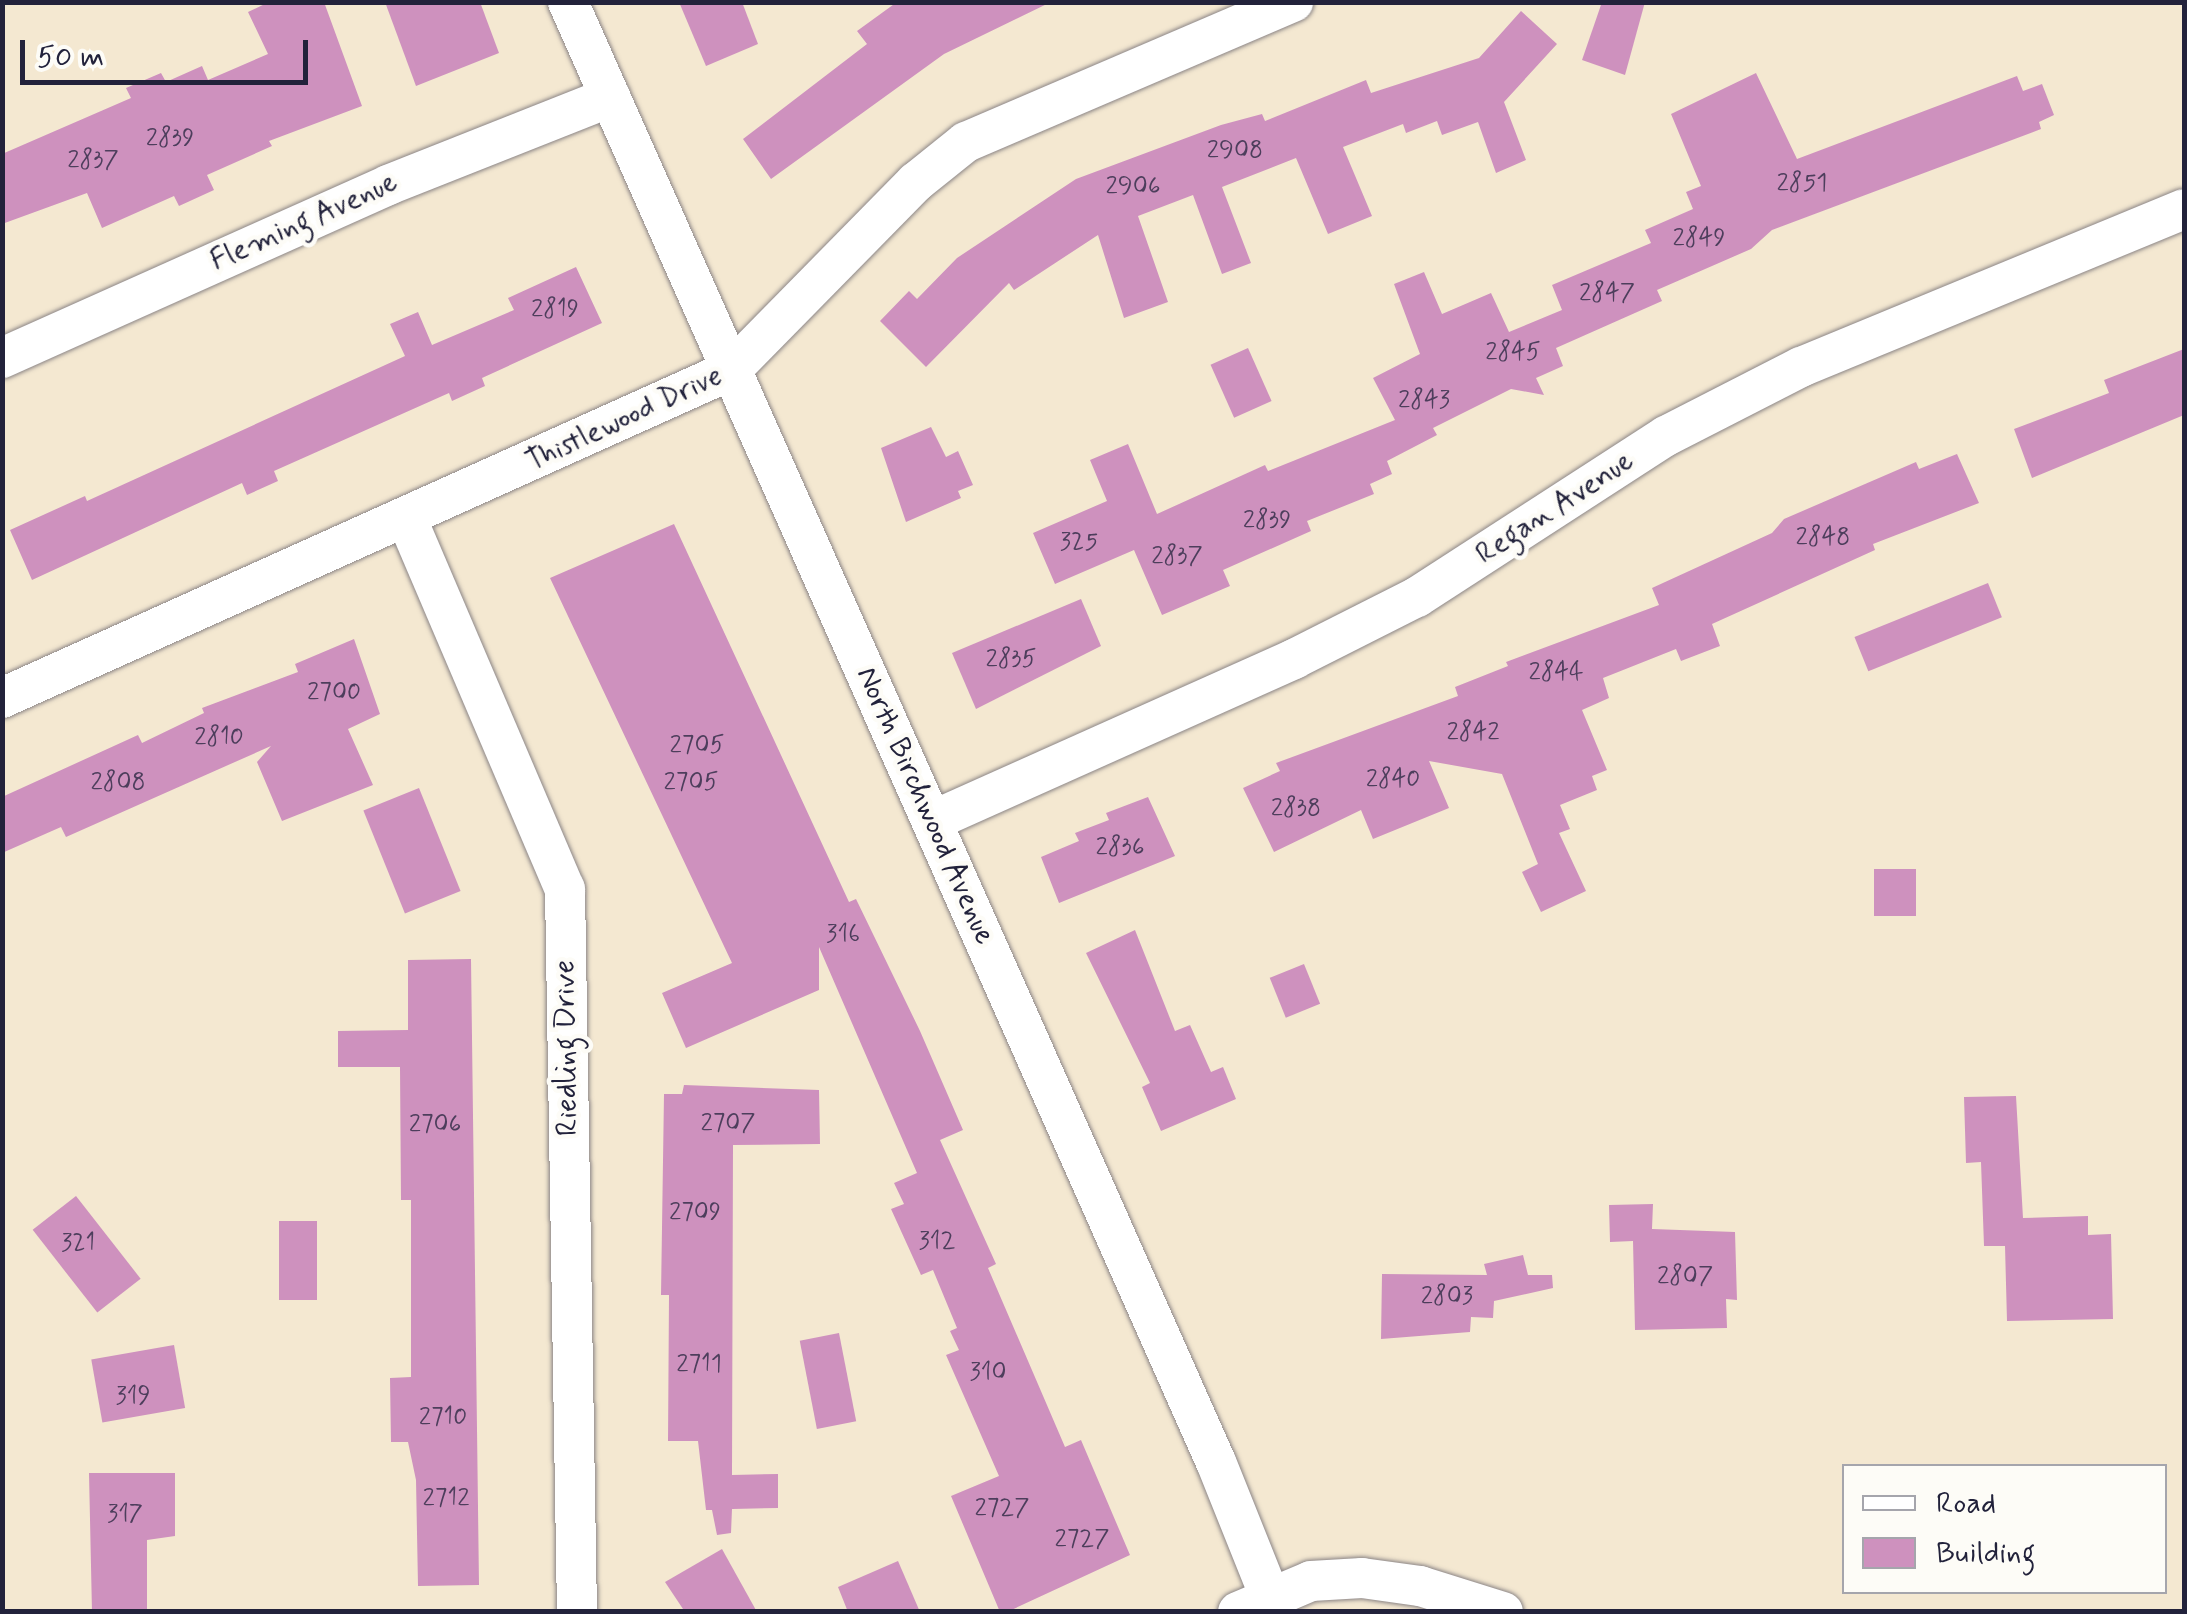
<!DOCTYPE html>
<style>
body{margin:0}
#map{position:relative;width:2187px;height:1614px;overflow:hidden;background:#f4e8d1;font-family:Mynerve,sans-serif}
div>[style]{position:absolute}
.building>*{inset:0;background:#ce91be;transform-origin:0 0}
.roads{filter:drop-shadow(0 0 2px #8b8586) drop-shadow(0 0 2px #8b8586)}
.minor>*{height:40px;margin:-20px;padding:0 20px;transform-origin:20px;border-radius:20px;background:#fff}
span{translate:-50% -50%;white-space:nowrap;text-align:center;line-height:1.15;-webkit-text-stroke:9px #fdfcf7;paint-order:stroke}
.number-label{font-size:25px;color:#4d3e5c}
.number-label span{-webkit-text-stroke-width:0}
.street-label{font-size:30px;color:#22223b}
.frame{position:absolute;inset:0;border:5px solid #22223b;pointer-events:none}
.legend{position:absolute;left:1842px;top:1464px;width:325px;height:130px;box-sizing:border-box;background:#fdfcf7;border:2px solid #a5a5ac;margin:0;padding:12px 18px;list-style:none;font-size:30px;color:#22223b}
.legend li{display:flex;align-items:center;gap:20px;height:50px}
.legend b{width:50px;border:2px solid #a5a5ac}
.scale{position:absolute;left:20px;top:40px;width:288px;height:45px;box-sizing:border-box;border:5px solid #22223b;border-top:0;padding-left:12px;font-size:30px;line-height:35px;white-space:nowrap;color:#22223b;-webkit-text-stroke:8px #fdfcf7;paint-order:stroke}
</style>
<div id="map">
<div class="building">
<div style="clip-path:polygon(269px 2px,324px 2px,362px 106px,269px 141px,272px 146px,207px 175px,214px 190px,179px 206px,174px 196px,102px 228px,87px 193px,2px 224px,2px 154px,131px 98px,126px 88px,161px 73px,166px 82px,202px 66px,208px 80px,268px 54px,248px 12px)"></div>
<div style="clip-path:polygon(385px 2px,480px 2px,499px 53px,416px 86px)"></div>
<div style="clip-path:polygon(679px 2px,742px 2px,758px 44px,706px 66px)"></div>
<div style="clip-path:polygon(897px 2px,1051px 2px,944px 54px,771px 179px,743px 139px,867px 44px,857px 31px)"></div>
<div style="clip-path:polygon(1602px 2px,1645px 2px,1625px 75px,1582px 60px)"></div>
<div style="clip-path:polygon(1521px 11px,1557px 44px,1504px 102px,1526px 160px,1496px 173px,1478px 122px,1442px 135px,1437px 121px,1406px 133px,1403px 124px,1343px 147px,1372px 216px,1328px 234px,1296px 158px,1222px 187px,1251px 263px,1222px 274px,1193px 195px,1138px 216px,1168px 302px,1124px 318px,1098px 235px,1014px 290px,1009px 283px,926px 367px,880px 321px,909px 291px,917px 299px,957px 258px,1076px 179px,1221px 125px,1262px 114px,1265px 121px,1366px 80px,1371px 93px,1479px 58px)"></div>
<div style="clip-path:polygon(1756px 73px,1797px 159px,2017px 76px,2023px 91px,2042px 84px,2054px 115px,2039px 122px,2041px 129px,1772px 230px,1751px 249px,1657px 290px,1662px 301px,1556px 348px,1563px 366px,1536px 378px,1544px 395px,1511px 389px,1433px 428px,1437px 435px,1387px 461px,1392px 474px,1370px 484px,1374px 494px,1307px 521px,1311px 531px,1223px 570px,1230px 586px,1162px 615px,1134px 550px,1055px 584px,1033px 533px,1107px 501px,1090px 460px,1128px 444px,1157px 514px,1265px 465px,1268px 471px,1395px 420px,1373px 378px,1420px 354px,1394px 284px,1424px 272px,1442px 314px,1491px 293px,1509px 332px,1562px 310px,1552px 285px,1651px 243px,1645px 230px,1693px 209px,1686px 192px,1701px 186px,1671px 114px)"></div>
<div style="clip-path:polygon(576px 267px,602px 323px,482px 378px,485px 386px,452px 401px,449px 393px,274px 471px,278px 481px,247px 495px,242px 483px,32px 580px,10px 530px,85px 496px,87px 501px,405px 356px,390px 324px,418px 312px,432px 345px,514px 310px,508px 298px)"></div>
<div style="left:1248px;top:348px;width:58px;height:41px;rotate:66deg"></div>
<div style="clip-path:polygon(2184px 349px,2184px 415px,2032px 478px,2014px 429px,2109px 393px,2104px 380px)"></div>
<div style="clip-path:polygon(931px 427px,946px 457px,958px 451px,973px 485px,958px 491px,961px 498px,906px 522px,881px 448px)"></div>
<div style="clip-path:polygon(1957px 454px,1979px 503px,1873px 544px,1875px 550px,1712px 624px,1720px 646px,1681px 661px,1676px 649px,1603px 678px,1609px 698px,1582px 710px,1607px 770px,1592px 776px,1597px 790px,1560px 805px,1570px 829px,1559px 833px,1586px 891px,1541px 912px,1522px 872px,1538px 864px,1502px 774px,1429px 761px,1449px 808px,1373px 839px,1361px 810px,1274px 852px,1243px 788px,1280px 771px,1276px 763px,1458px 696px,1455px 687px,1508px 666px,1506px 662px,1659px 605px,1652px 588px,1772px 533px,1784px 519px,1916px 462px,1919px 469px)"></div>
<div style="clip-path:polygon(674px 524px,849px 902px,856px 899px,920px 1031px,963px 1130px,940px 1140px,996px 1264px,988px 1268px,1065px 1447px,1081px 1440px,1130px 1555px,1007px 1612px,1000px 1612px,951px 1496px,999px 1476px,946px 1355px,959px 1350px,950px 1331px,957px 1328px,933px 1270px,921px 1275px,891px 1209px,904px 1204px,894px 1183px,917px 1173px,819px 947px,819px 990px,686px 1048px,662px 993px,732px 963px,550px 578px)"></div>
<div style="left:1988px;top:583px;width:37px;height:144px;rotate:68deg"></div>
<div style="clip-path:polygon(1081px 599px,1101px 646px,976px 709px,952px 653px)"></div>
<div style="clip-path:polygon(354px 639px,380px 714px,348px 729px,373px 785px,282px 821px,257px 762px,271px 746px,66px 837px,61px 827px,2px 853px,2px 797px,138px 735px,142px 743px,204px 713px,202px 708px,298px 672px,295px 664px)"></div>
<div style="left:419px;top:788px;width:111px;height:60px;rotate:68deg"></div>
<div style="clip-path:polygon(1148px 797px,1175px 856px,1059px 903px,1041px 857px,1079px 841px,1075px 833px,1109px 820px,1106px 813px)"></div>
<div style="left:1916px;top:869px;width:47px;height:42px;rotate:90deg"></div>
<div style="clip-path:polygon(1135px 930px,1175px 1031px,1190px 1025px,1211px 1072px,1223px 1067px,1236px 1099px,1161px 1131px,1142px 1087px,1150px 1083px,1086px 953px)"></div>
<div style="clip-path:polygon(471px 959px,479px 1585px,418px 1586px,416px 1480px,408px 1442px,391px 1442px,390px 1378px,411px 1377px,411px 1200px,401px 1200px,400px 1067px,338px 1067px,338px 1031px,408px 1030px,408px 960px)"></div>
<div style="left:1304px;top:964px;width:43px;height:37px;rotate:68deg"></div>
<div style="clip-path:polygon(684px 1085px,819px 1090px,820px 1144px,733px 1145px,732px 1475px,778px 1474px,778px 1508px,732px 1509px,731px 1533px,717px 1535px,712px 1510px,706px 1510px,698px 1441px,668px 1441px,669px 1295px,661px 1295px,664px 1094px,682px 1094px)"></div>
<div style="clip-path:polygon(2016px 1096px,2023px 1218px,2088px 1216px,2088px 1235px,2111px 1234px,2113px 1319px,2007px 1321px,2005px 1246px,1984px 1246px,1981px 1162px,1966px 1163px,1964px 1097px)"></div>
<div style="left:76px;top:1196px;width:105px;height:55px;rotate:52deg"></div>
<div style="clip-path:polygon(1653px 1204px,1652px 1229px,1735px 1232px,1737px 1300px,1726px 1299px,1727px 1328px,1635px 1330px,1633px 1241px,1610px 1242px,1609px 1205px)"></div>
<div style="left:279px;top:1221px;width:38px;height:79px"></div>
<div style="clip-path:polygon(1523px 1255px,1528px 1275px,1552px 1275px,1553px 1288px,1494px 1301px,1493px 1318px,1471px 1317px,1470px 1332px,1381px 1339px,1382px 1274px,1487px 1275px,1484px 1264px)"></div>
<div style="left:839px;top:1333px;width:90px;height:40px;rotate:79deg"></div>
<div style="left:174px;top:1345px;width:64px;height:84px;rotate:80deg"></div>
<div style="clip-path:polygon(89px 1473px,175px 1473px,175px 1536px,147px 1540px,147px 1612px,92px 1612px)"></div>
<div style="clip-path:polygon(722px 1549px,757px 1612px,685px 1612px,665px 1582px)"></div>
<div style="clip-path:polygon(898px 1561px,920px 1612px,848px 1612px,838px 1587px)"></div>
</div>
<div class="roads">
<div class="minor">
<div style="left:568px;top:2px;width:1597px;rotate:66.07deg"></div>
<div style="left:1216px;top:1462px;width:162px;rotate:68.2deg"></div>
<div style="left:2px;top:358px;width:423px;rotate:-24.1deg"></div>
<div style="left:388px;top:185px;width:239px;rotate:-21.6deg"></div>
<div style="left:406px;top:517px;width:405px;rotate:66.9deg"></div>
<div style="left:565px;top:889px;width:723px;rotate:89.05deg"></div>
<div style="left:2px;top:698px;width:799px;rotate:-24.22deg"></div>
<div style="left:731px;top:370px;width:264px;rotate:-45.5deg"></div>
<div style="left:916px;top:182px;width:64px;rotate:-38.7deg"></div>
<div style="left:966px;top:142px;width:356px;rotate:-23.2deg"></div>
<div style="left:932px;top:821px;width:397px;rotate:-24.1deg"></div>
<div style="left:1294px;top:659px;width:138px;rotate:-26.8deg"></div>
<div style="left:1417px;top:597px;width:297px;rotate:-32.9deg"></div>
<div style="left:1666px;top:436px;width:152px;rotate:-27.1deg"></div>
<div style="left:1801px;top:367px;width:414px;rotate:-22.4deg"></div>
<div style="left:1238px;top:1612px;width:79px;rotate:-23deg"></div>
<div style="left:1311px;top:1581px;width:51px;rotate:-3.4deg"></div>
<div style="left:1362px;top:1578px;width:59px;rotate:7.9deg"></div>
<div style="left:1420px;top:1586px;width:87px;rotate:17.4deg"></div>
</div>
</div>
<div class="number-label">
<span style="left:170px;top:139px">2839</span>
<span style="left:1235px;top:151px">2908</span>
<span style="left:93px;top:161px">2837</span>
<span style="left:1802px;top:184px">2851</span>
<span style="left:1133px;top:187px">2906</span>
<span style="left:1699px;top:239px">2849</span>
<span style="left:1607px;top:294px">2847</span>
<span style="left:555px;top:310px">2819</span>
<span style="left:1513px;top:353px">2845</span>
<span style="left:1424px;top:401px">2843</span>
<span style="left:1267px;top:521px">2839</span>
<span style="left:1823px;top:538px">2848</span>
<span style="left:1079px;top:543px">325</span>
<span style="left:1177px;top:557px">2837</span>
<span style="left:1011px;top:660px">2835</span>
<span style="left:1556px;top:673px">2844</span>
<span style="left:334px;top:693px">2700</span>
<span style="left:1473px;top:733px">2842</span>
<span style="left:219px;top:738px">2810</span>
<span style="left:697px;top:746px">2705</span>
<span style="left:1393px;top:780px">2840</span>
<span style="left:118px;top:783px">2808</span>
<span style="left:691px;top:783px">2705</span>
<span style="left:1296px;top:809px">2838</span>
<span style="left:1120px;top:848px">2836</span>
<span style="left:843px;top:935px">316</span>
<span style="left:728px;top:1124px">2707</span>
<span style="left:435px;top:1125px">2706</span>
<span style="left:695px;top:1213px">2709</span>
<span style="left:937px;top:1242px">312</span>
<span style="left:78px;top:1244px">321</span>
<span style="left:1685px;top:1277px">2807</span>
<span style="left:1447px;top:1297px">2803</span>
<span style="left:699px;top:1365px">2711</span>
<span style="left:988px;top:1373px">310</span>
<span style="left:133px;top:1397px">319</span>
<span style="left:443px;top:1418px">2710</span>
<span style="left:446px;top:1499px">2712</span>
<span style="left:1002px;top:1509px">2727</span>
<span style="left:125px;top:1515px">317</span>
<span style="left:1082px;top:1540px">2727</span>
</div>
<div class="street-label">
<span style="left:304px;top:222px;rotate:-24deg">Fleming Avenue</span>
<span style="left:624px;top:419px;rotate:-25deg">Thistlewood Drive</span>
<span style="left:1555px;top:508px;rotate:-33deg">Regan Avenue</span>
<span style="left:925px;top:806px;rotate:66deg">North Birchwood Avenue</span>
<span style="left:567px;top:1048px;rotate:-91deg">Riedling Drive</span>
</div>
<div class="frame"></div>
<ul class="legend">
<li><b style="height:12px;background:#fff"></b>Road</li>
<li><b style="height:28px;background:#ce91be"></b>Building</li>
</ul>
<div class="scale">50 m</div>
</div>
